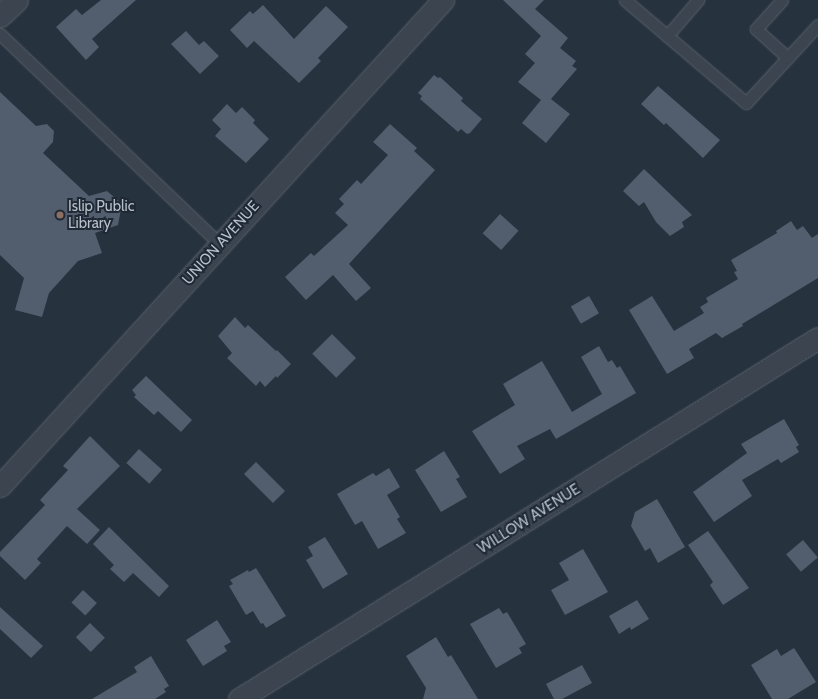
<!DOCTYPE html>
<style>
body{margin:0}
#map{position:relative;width:818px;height:699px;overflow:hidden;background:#27323f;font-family:Cabin,sans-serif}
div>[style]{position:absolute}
.building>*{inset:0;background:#525d6d;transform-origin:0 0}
.roads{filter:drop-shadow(0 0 1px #58626d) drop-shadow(0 0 1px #58626d)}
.service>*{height:11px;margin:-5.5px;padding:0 5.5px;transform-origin:5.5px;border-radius:5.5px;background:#3b444f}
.minor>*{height:21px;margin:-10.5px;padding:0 10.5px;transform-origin:10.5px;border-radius:10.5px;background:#3b444f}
.dots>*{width:11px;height:11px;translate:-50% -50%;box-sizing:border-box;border:2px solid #1f2935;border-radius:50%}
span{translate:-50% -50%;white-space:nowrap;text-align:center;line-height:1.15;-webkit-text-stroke:4px #1f2935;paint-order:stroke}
.poi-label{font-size:15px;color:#b7bfca}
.left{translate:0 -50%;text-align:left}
.street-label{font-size:15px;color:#b7bfca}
</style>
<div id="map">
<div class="building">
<div style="clip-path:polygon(101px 0,136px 0,92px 39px,99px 47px,86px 60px,56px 27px,76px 9px,82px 15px)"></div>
<div style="clip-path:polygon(503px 0,544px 0,535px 9px,568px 38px,560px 48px,576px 61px,572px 66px,577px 69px,551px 99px,570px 114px,546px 143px,522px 123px,541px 100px,518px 82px,535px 63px,525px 54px,541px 36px)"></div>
<div style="clip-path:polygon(263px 5px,294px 39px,326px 6px,348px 27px,318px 58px,321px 61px,299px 83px,254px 41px,247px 48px,230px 30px,250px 11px,253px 14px)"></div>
<div style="clip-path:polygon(186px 31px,199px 45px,204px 41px,219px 56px,200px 74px,171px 44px)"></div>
<div style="clip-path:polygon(434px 75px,438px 78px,440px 77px,463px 98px,461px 101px,482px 119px,470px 133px,467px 134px,461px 129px,458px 132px,420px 99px,422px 96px,418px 93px)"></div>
<div style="clip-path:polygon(658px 86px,720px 140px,703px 158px,666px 123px,664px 125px,641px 104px)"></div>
<div style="clip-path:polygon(0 92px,36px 126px,47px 124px,54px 131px,53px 142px,43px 153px,89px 196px,107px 191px,122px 204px,118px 225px,95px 233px,102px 253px,78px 261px,49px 293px,42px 317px,15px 310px,24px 278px,0 255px)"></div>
<div style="clip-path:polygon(227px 104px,236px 113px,242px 107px,255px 120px,253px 123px,269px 139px,246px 163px,215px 136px,221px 129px,212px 120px)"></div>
<div style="clip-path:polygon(390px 124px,417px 148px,414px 151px,435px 170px,349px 264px,371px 288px,356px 301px,333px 275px,306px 300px,285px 277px,311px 253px,314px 256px,348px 225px,335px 213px,344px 204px,339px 199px,357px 180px,361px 184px,388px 155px,373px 142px)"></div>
<div style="clip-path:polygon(644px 169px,692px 215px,682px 222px,684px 227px,670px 236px,656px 222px,644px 202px,639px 206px,623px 191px)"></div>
<div style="left:500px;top:214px;width:25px;height:26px;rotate:42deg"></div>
<div style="clip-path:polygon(791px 221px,797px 230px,803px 226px,812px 238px,818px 234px,818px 278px,742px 324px,743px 326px,722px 338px,716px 333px,689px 349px,694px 358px,667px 374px,629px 310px,652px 296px,674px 331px,704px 313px,700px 307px,708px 302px,706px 298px,738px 279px,734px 272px,737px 271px,731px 260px,777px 233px,776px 231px)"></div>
<div style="left:589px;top:296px;width:20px;height:21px;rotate:60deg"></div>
<div style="clip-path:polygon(235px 317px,245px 328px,248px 325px,276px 351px,277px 350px,291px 364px,277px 378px,276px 376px,265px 387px,260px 381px,256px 386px,227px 358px,232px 353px,218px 336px)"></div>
<div style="left:332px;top:334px;width:34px;height:28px;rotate:45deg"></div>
<div style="clip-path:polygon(599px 346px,608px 362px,612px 360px,617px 368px,620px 366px,636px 393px,556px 439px,550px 429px,517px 446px,525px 459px,500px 474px,472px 431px,515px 405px,503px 384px,542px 361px,572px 412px,602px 394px,581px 357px)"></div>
<div style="clip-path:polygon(146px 376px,192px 420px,181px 432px,158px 411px,154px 415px,134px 397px,136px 395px,132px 390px)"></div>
<div style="clip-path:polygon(784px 419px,799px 445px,796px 447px,799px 452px,781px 463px,778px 459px,742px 480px,752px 496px,714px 522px,693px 492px,747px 453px,741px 444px)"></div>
<div style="clip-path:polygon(90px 436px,120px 466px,77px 509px,100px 530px,87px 544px,67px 526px,37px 559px,41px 563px,25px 580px,0 556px,0 552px,45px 505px,40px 500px,68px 470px,63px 466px)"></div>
<div style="left:139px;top:449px;width:31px;height:19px;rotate:42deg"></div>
<div style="clip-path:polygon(444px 451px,460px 477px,456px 479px,467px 497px,441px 512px,415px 470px)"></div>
<div style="left:256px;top:462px;width:41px;height:17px;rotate:45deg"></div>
<div style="clip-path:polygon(389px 468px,400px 487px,387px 495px,400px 517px,397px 519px,406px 533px,378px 549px,362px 521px,355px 525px,337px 494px,373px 473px,376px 476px)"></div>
<div style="clip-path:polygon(657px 499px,685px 547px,658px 563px,650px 548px,645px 551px,631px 526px,635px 512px)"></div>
<div style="clip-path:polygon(109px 527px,169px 586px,159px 597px,133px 573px,124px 582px,110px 569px,114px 565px,93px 544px)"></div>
<div style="clip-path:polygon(708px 531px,749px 588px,723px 605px,710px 585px,713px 582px,688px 545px)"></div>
<div style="clip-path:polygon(325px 537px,348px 574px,323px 589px,306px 560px,313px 556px,308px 547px)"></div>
<div style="left:803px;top:540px;width:23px;height:22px;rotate:50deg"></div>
<div style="clip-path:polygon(583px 549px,608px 592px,565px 615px,551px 590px,569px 580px,559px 563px)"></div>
<div style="clip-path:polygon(256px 568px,286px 616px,266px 628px,263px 623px,261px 624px,253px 611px,246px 615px,229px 586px,233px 584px,230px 580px,248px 570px,249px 572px)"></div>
<div style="left:83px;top:590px;width:19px;height:17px;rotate:43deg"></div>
<div style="clip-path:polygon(637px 600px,649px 619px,631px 630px,630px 627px,619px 634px,609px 616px)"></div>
<div style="clip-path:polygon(0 607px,43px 646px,31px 658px,0 629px)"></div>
<div style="clip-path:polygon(499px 608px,503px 614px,507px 612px,526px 644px,519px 648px,522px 653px,496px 668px,470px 624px)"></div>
<div style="clip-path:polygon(217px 620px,231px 642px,224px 646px,227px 651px,203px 666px,186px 640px)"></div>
<div style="left:90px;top:623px;width:21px;height:20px;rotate:45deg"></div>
<div style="clip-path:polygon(436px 637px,448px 657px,451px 655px,478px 699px,423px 699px,426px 688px,406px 656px)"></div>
<div style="clip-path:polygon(794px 648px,816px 682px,788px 699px,772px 699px,751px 665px,777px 649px,781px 656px)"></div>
<div style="clip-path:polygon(151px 656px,169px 686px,164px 689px,166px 692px,155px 699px,92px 699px,137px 672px,134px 667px)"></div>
<div style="clip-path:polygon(582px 665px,592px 683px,562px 699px,554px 699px,546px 684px)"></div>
</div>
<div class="roads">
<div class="service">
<div style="left:625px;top:0;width:159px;rotate:40.4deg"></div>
<div style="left:746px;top:103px;width:106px;rotate:-47.3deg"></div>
<div style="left:782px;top:0;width:39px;rotate:132deg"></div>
<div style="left:756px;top:29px;width:43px;rotate:42.2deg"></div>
<div style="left:0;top:34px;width:304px;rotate:43.7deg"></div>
<div style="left:667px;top:36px;width:48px;rotate:-49.3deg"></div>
</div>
<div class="minor">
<div style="left:0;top:16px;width:23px;rotate:-43deg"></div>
<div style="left:0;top:486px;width:658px;rotate:-47.65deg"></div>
<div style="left:239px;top:699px;width:682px;rotate:-31.94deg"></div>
</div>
</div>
<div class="dots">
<div style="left:60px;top:215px;background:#8d6e63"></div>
</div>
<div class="poi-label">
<span class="left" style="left:68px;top:215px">Islip Public<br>Library</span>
</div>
<div class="street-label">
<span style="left:221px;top:243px;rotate:-48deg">UNION AVENUE</span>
<span style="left:529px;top:519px;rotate:-32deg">WILLOW AVENUE</span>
</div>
</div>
